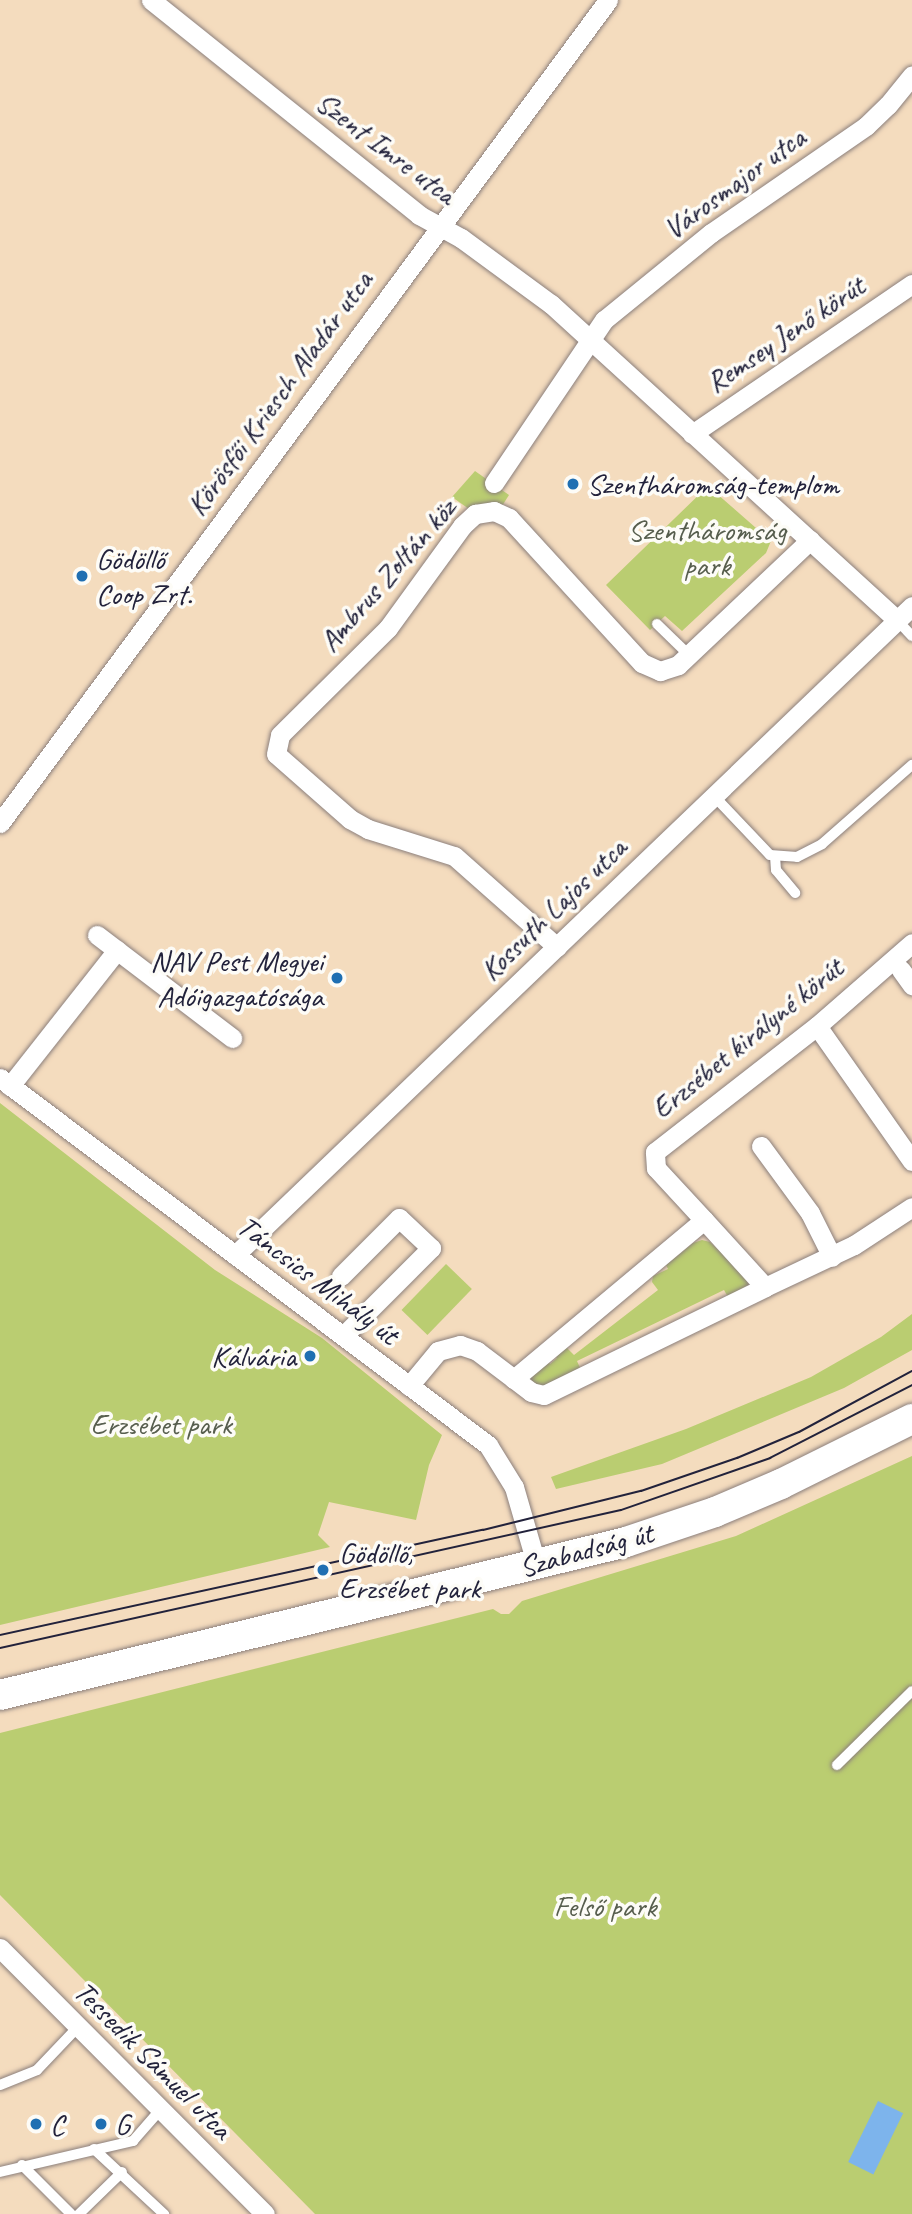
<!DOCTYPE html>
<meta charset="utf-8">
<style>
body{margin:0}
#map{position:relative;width:912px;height:2214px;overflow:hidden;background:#f4dcbe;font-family:Caveat,sans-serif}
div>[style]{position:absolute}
.green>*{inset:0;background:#bacd71;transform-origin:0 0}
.water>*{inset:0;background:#7db4ec;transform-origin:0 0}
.roads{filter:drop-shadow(0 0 2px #8b7f7c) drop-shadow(0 0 2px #8b7f7c)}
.lane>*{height:10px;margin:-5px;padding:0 5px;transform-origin:5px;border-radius:5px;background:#fff}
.street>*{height:19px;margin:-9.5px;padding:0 9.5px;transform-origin:9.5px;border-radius:9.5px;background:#fff}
.primary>*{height:30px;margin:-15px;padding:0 15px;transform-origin:15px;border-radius:15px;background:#fff}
.tram>*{height:2px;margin:-1px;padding:0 1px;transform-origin:1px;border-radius:1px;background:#22223b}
.dots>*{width:19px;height:19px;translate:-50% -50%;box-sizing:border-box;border:4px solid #fdfcf7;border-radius:50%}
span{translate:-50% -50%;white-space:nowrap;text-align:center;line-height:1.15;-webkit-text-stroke:7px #fdfcf7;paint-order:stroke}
.street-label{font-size:30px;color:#22223b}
.poi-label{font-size:30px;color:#22223b}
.left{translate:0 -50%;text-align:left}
.right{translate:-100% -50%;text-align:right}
.park-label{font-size:30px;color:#575e4e}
</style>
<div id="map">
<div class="green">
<div style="clip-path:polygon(475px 471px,509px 495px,502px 506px,469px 509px,452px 497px)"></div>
<div style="clip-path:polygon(708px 486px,771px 541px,766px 553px,682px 631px,665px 616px,650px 630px,606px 585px)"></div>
<div style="clip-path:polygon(0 1103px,215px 1270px,322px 1338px,442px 1435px,429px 1465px,416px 1520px,329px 1502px,318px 1535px,330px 1547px,0 1625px)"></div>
<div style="clip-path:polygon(702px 1240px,710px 1242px,747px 1277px,748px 1285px,728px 1297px,724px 1290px,577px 1361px,581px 1370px,541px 1387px,533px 1382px,530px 1378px,547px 1360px,550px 1364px,557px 1358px,554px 1355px,565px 1346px,574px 1355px,658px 1290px,652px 1282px,653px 1276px,668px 1269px,666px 1265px,693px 1243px)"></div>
<div style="left:446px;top:1264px;width:36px;height:64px;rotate:44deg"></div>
<div style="clip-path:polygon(912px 1314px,912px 1350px,844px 1388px,662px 1464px,556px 1489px,551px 1477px,686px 1429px,811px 1377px,881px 1337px)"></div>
<div style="clip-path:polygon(912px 1456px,912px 2214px,315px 2214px,0 1895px,0 1733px,493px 1609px,501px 1614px,509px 1614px,522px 1601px,736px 1536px)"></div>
</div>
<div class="water">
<div style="left:878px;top:2101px;width:28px;height:68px;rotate:26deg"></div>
</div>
<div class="roads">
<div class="lane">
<div style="left:897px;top:620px;width:22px;rotate:47deg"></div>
<div style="left:657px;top:624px;width:45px;rotate:44.1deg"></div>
<div style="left:714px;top:796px;width:81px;rotate:46.5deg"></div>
<div style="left:770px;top:855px;width:27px;rotate:4deg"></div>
<div style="left:797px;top:857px;width:28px;rotate:-27deg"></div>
<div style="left:822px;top:844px;width:120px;rotate:-41.3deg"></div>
<div style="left:775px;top:856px;width:14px;rotate:86deg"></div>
<div style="left:776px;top:870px;width:30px;rotate:50deg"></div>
<div style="left:837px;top:1765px;width:105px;rotate:-44.6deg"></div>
<div style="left:0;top:2085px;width:40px;rotate:-22deg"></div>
<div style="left:37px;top:2070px;width:59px;rotate:-46.4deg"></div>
<div style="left:94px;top:2149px;width:96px;rotate:42.9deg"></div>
<div style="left:22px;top:2165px;width:69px;rotate:45deg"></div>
<div style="left:0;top:2172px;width:137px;rotate:-13.1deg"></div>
<div style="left:133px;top:2141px;width:43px;rotate:-48.8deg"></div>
<div style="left:79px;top:2214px;width:60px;rotate:-44.3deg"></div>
</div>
<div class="street">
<div style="left:151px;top:0;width:344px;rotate:38.7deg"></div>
<div style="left:419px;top:215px;width:48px;rotate:28.7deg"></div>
<div style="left:461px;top:238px;width:112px;rotate:36.3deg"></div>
<div style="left:551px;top:304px;width:469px;rotate:42.4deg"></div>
<div style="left:692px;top:434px;width:266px;rotate:-34.3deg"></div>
<div style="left:494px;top:483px;width:197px;rotate:-56deg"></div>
<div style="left:604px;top:320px;width:138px;rotate:-39.1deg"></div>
<div style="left:711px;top:233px;width:188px;rotate:-34.6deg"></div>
<div style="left:866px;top:126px;width:30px;rotate:-44deg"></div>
<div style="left:888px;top:105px;width:38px;rotate:-51deg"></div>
<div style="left:0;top:823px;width:1023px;rotate:-53.54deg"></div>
<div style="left:97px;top:935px;width:170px;rotate:37.3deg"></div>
<div style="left:557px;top:947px;width:137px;rotate:-138.5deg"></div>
<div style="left:454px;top:856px;width:90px;rotate:-162.6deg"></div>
<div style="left:368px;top:829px;width:21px;rotate:-151deg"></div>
<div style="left:350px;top:819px;width:98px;rotate:-138.7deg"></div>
<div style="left:276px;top:754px;width:19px;rotate:-78deg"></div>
<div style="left:280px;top:735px;width:152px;rotate:-44.7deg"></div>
<div style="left:388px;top:628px;width:126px;rotate:-54deg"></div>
<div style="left:462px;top:526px;width:18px;rotate:-43deg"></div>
<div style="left:475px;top:514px;width:19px;rotate:-9deg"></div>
<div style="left:494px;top:511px;width:17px;rotate:25deg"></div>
<div style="left:509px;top:518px;width:197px;rotate:47.5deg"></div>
<div style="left:642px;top:663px;width:20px;rotate:24deg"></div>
<div style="left:660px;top:671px;width:19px;rotate:-18deg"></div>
<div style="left:678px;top:665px;width:182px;rotate:-43.4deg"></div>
<div style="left:901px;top:970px;width:19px;rotate:54deg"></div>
<div style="left:817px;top:1026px;width:165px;rotate:54.9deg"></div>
<div style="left:0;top:1078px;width:611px;rotate:36.94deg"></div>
<div style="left:488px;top:1445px;width:49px;rotate:58.2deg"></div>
<div style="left:514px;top:1487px;width:79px;rotate:73.9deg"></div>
<div style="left:10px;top:1086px;width:173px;rotate:-51.8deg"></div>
<div style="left:761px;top:1146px;width:83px;rotate:53.8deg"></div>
<div style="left:810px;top:1213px;width:49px;rotate:63.4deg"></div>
<div style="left:704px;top:1220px;width:71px;rotate:-132.7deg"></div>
<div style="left:656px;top:1168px;width:16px;rotate:-94deg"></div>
<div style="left:655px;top:1152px;width:205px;rotate:-37.9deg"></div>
<div style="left:817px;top:1026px;width:126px;rotate:-41.1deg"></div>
<div style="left:235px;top:1255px;width:938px;rotate:-43.79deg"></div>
<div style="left:341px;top:1276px;width:82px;rotate:-45deg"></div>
<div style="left:399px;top:1218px;width:44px;rotate:43.2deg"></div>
<div style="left:431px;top:1248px;width:123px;rotate:135deg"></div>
<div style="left:765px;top:1287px;width:98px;rotate:-25.3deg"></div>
<div style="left:854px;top:1245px;width:69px;rotate:-33.2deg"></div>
<div style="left:409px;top:1386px;width:45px;rotate:-50.4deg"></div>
<div style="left:438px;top:1351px;width:23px;rotate:-15deg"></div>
<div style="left:460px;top:1345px;width:18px;rotate:19deg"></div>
<div style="left:477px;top:1351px;width:46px;rotate:37.1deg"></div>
<div style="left:514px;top:1379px;width:21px;rotate:37deg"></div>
<div style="left:531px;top:1392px;width:13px;rotate:13deg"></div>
<div style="left:544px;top:1395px;width:246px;rotate:-26deg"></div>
<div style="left:765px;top:1287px;width:91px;rotate:-132.3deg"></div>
<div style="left:704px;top:1220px;width:248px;rotate:140.1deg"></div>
<div style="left:0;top:1948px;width:375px;rotate:45.1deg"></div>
</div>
<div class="primary">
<div style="left:0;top:1695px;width:644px;rotate:-13.73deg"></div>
<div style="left:626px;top:1542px;width:94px;rotate:-18.6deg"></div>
<div style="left:715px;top:1512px;width:72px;rotate:-23deg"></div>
<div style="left:781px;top:1484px;width:146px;rotate:-26.4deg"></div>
</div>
</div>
<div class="tram">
<div style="left:0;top:1635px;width:494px;rotate:-12.3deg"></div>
<div style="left:483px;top:1530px;width:163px;rotate:-13.9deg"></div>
<div style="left:641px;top:1491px;width:102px;rotate:-19deg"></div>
<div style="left:737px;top:1458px;width:67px;rotate:-22.8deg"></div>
<div style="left:799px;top:1432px;width:128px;rotate:-28.4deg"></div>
<div style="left:0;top:1648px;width:636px;rotate:-12.53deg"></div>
<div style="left:621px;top:1510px;width:158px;rotate:-19.2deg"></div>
<div style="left:770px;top:1458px;width:160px;rotate:-27.2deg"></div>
</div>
<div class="dots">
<div style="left:573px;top:484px;background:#1f6fb2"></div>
<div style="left:82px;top:576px;background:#1f6fb2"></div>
<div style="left:337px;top:978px;background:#1f6fb2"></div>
<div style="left:310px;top:1356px;background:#1f6fb2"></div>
<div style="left:323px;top:1570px;background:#1f6fb2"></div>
<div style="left:36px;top:2124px;background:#1f6fb2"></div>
<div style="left:101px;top:2124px;background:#1f6fb2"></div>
</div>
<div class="street-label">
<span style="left:386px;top:148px;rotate:37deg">Szent Imre utca</span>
<span style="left:734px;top:183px;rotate:-36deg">Városmajor utca</span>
<span style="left:785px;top:334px;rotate:-34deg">Remsey Jenő körút</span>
<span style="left:279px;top:393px;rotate:-54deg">Körösfői Kriesch Aladár utca</span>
<span style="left:387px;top:575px;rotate:-49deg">Ambrus Zoltán köz</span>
<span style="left:553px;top:909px;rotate:-44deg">Kossuth Lajos utca</span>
<span style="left:747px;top:1038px;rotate:-39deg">Erzsébet királyné körút</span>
<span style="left:318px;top:1280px;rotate:37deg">Táncsics Mihály út</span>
<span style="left:586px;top:1550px;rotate:-15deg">Szabadság út</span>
<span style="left:153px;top:2060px;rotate:45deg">Tessedik Sámuel utca</span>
</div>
<div class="poi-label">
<span class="left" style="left:587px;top:484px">Szentháromság-templom</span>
<span class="left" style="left:96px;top:576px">Gödöllő<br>Coop Zrt.</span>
<span class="right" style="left:323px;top:978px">NAV Pest Megyei<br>Adóigazgatósága</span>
<span class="right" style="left:296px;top:1356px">Kálvária</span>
<span class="left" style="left:339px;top:1570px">Gödöllő,<br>Erzsébet park</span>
<span class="left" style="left:50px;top:2124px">C</span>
<span class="left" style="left:115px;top:2124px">G</span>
</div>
<div class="park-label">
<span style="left:707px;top:547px">Szentháromság<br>park</span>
<span style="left:161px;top:1424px">Erzsébet park</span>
<span style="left:605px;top:1906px">Felső park</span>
</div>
</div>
